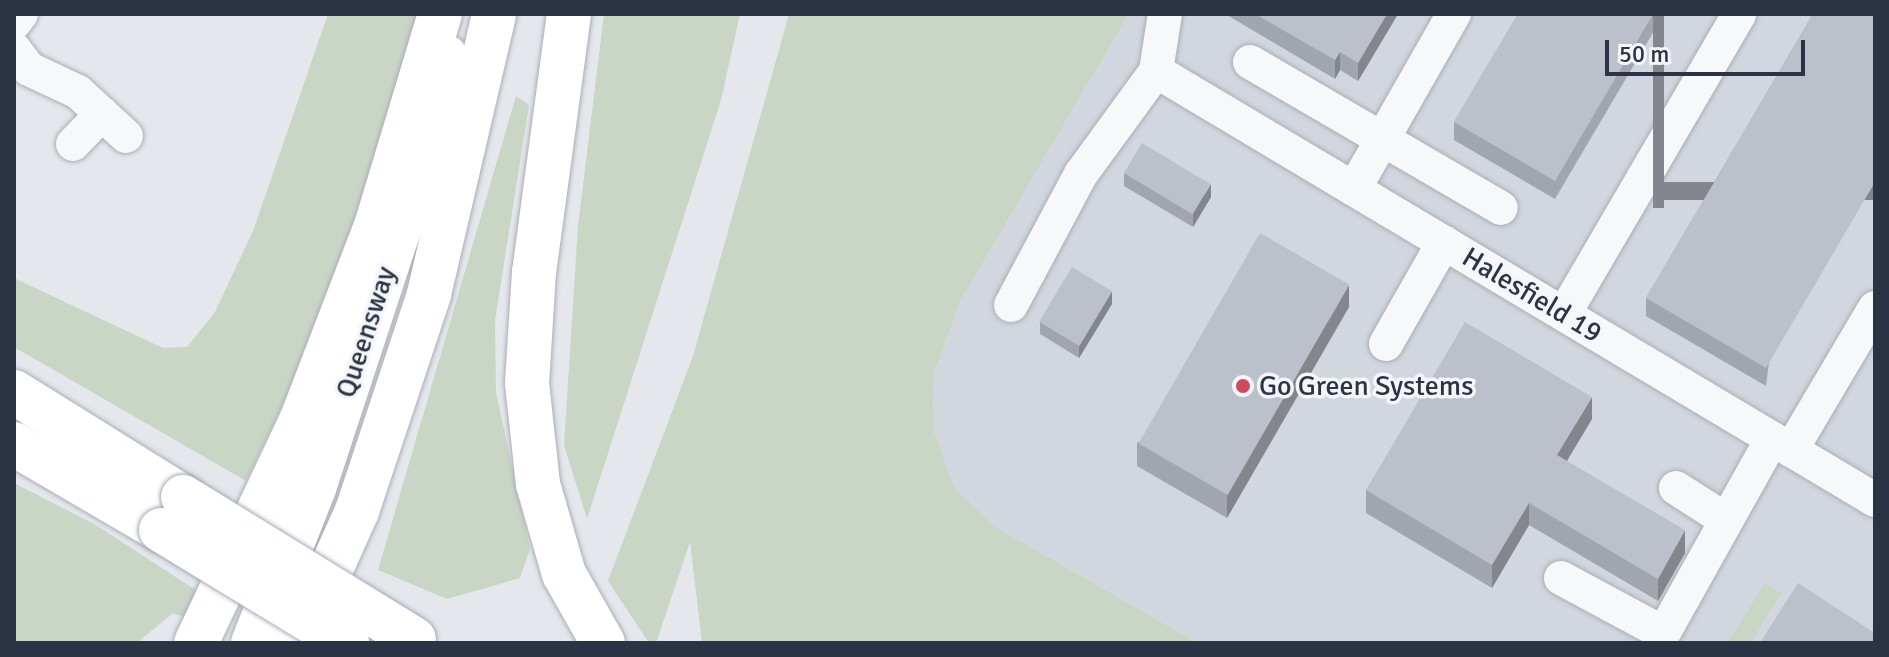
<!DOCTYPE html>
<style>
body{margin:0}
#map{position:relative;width:1889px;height:657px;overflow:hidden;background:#e4e7ec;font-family:Signika,sans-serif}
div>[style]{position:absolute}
.built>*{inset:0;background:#d2d6de}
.green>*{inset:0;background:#c9d6c5}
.roads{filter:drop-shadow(0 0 2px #a9aeb7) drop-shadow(0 0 2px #a9aeb7)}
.minor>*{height:34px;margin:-17px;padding:0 17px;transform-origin:17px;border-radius:17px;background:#f7f8fa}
.major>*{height:44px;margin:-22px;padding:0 22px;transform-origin:22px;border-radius:22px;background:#fff}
.highway>*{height:44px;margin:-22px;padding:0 22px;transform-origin:22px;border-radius:22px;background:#fff}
.bridges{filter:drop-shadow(0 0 2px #a3abb8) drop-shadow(0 0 2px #a3abb8)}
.major-bridge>*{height:44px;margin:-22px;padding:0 22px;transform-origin:22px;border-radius:22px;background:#fff}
.highway-bridge>*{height:44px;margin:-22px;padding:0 22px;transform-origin:22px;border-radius:22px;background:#fff}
.wall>*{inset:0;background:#a1a5ae}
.shaded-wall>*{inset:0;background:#83868d;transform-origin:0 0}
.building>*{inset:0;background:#bbc0ca;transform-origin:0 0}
.dots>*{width:22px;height:22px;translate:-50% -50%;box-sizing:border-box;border:4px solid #f4f6f9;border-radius:50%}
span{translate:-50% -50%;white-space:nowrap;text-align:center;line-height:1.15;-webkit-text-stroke:7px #f4f6f9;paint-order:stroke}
.street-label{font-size:28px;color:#2b3445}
.poi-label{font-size:28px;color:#2b3445}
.left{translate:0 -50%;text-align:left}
.frame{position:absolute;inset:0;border:16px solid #2b3445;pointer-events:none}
.scale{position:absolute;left:1605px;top:40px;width:200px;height:36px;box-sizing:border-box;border:4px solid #2b3445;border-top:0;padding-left:10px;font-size:24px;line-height:28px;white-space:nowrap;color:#2b3445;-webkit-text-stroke:6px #f4f6f9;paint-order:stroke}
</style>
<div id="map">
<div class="built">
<div style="clip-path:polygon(1129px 14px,1875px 14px,1875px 643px,1751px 643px,1782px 593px,1765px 582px,1727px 643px,1198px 643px,996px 527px,955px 488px,934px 431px,933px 376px,961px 300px)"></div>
</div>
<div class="green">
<div style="clip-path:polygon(328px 14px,420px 14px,319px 329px,246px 481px,14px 347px,14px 278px,163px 348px,187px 347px,215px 312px,253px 231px)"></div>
<div style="clip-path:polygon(604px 14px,740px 14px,721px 100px,587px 519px,564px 445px,578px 226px)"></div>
<div style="clip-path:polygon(789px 14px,1129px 14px,961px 300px,933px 376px,934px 431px,955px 488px,996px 527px,1198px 643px,702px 643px,690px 542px,656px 643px,649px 643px,608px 581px,693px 356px)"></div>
<div style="clip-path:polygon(516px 96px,529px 105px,495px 321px,496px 392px,530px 549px,520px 578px,447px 599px,378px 570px)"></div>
<div style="clip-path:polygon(14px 483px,96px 525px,208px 598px,196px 622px,173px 613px,137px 643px,14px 643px)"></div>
<div style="clip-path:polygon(1765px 582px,1782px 593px,1751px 643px,1727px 643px)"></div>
</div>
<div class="roads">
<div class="minor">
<div style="left:1165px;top:14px;width:58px;rotate:99deg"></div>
<div style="left:1156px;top:71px;width:837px;rotate:30.82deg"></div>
<div style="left:14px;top:23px;width:11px;rotate:-52deg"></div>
<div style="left:14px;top:49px;width:25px;rotate:53deg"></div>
<div style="left:29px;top:69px;width:54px;rotate:25.1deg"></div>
<div style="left:78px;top:92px;width:65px;rotate:42.5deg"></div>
<div style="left:1250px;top:62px;width:290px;rotate:30.2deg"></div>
<div style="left:73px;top:144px;width:42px;rotate:-46deg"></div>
<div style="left:1354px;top:189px;width:202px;rotate:-60.3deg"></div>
<div style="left:1011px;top:305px;width:149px;rotate:-61.9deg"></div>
<div style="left:1081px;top:174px;width:127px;rotate:-53.9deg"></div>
<div style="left:1564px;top:314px;width:347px;rotate:-59.7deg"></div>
<div style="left:1386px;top:344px;width:117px;rotate:-60.4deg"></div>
<div style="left:1791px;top:450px;width:165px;rotate:-59.4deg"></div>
<div style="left:1676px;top:488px;width:56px;rotate:32.6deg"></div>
<div style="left:1561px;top:578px;width:116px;rotate:28.3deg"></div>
<div style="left:1658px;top:643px;width:234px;rotate:-60.8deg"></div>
</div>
<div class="major">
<div style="left:14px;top:392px;width:199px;rotate:31.9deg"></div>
<div style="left:253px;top:643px;width:167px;rotate:-68.5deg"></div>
<div style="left:314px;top:488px;width:342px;rotate:-71.8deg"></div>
<div style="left:421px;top:163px;width:109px;rotate:-76.7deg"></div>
<div style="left:298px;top:643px;width:145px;rotate:-65.9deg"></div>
<div style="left:357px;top:511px;width:229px;rotate:-71.6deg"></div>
<div style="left:429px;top:294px;width:287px;rotate:-76.9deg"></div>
</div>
<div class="highway">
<div style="left:569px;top:14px;width:260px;rotate:97.7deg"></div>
<div style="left:534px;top:272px;width:111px;rotate:93.6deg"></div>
<div style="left:527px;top:383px;width:102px;rotate:83.8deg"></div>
<div style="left:538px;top:484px;width:94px;rotate:73.9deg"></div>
<div style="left:564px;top:574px;width:79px;rotate:60.5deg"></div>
<div style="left:14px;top:444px;width:170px;rotate:30.3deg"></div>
<div style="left:196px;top:643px;width:246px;rotate:-64.7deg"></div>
<div style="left:301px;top:421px;width:209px;rotate:-69deg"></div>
<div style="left:376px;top:226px;width:221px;rotate:-73.2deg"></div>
</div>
</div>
<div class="bridges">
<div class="major-bridge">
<div style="left:183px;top:497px;width:271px;rotate:31.6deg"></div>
</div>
<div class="highway-bridge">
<div style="left:161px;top:530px;width:218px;rotate:31.3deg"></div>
</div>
</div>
<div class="wall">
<div style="clip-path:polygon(1227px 14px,1398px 14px,1358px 81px,1340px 70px,1335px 79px,1227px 15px)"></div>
<div style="clip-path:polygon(1518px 14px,1664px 14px,1555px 199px,1454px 140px,1454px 122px)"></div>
<div style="clip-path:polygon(1813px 14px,1766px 386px,1646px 316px,1646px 298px)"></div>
<div style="clip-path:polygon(1124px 173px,1211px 197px,1193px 227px,1124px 186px)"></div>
<div style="clip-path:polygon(1112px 304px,1079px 358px,1040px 334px,1040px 322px)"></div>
<div style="clip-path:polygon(1349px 307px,1227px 518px,1137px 466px,1137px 443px)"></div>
<div style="clip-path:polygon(1592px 419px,1567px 461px,1685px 553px,1658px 601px,1529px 525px,1492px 588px,1366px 513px,1366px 490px)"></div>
</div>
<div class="shaded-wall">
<div style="clip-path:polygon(1387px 14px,1398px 14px,1358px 81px,1358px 63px)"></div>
<div style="left:1653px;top:14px;width:11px;height:194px"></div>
<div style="clip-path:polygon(1340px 52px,1340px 70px,1335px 79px,1335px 60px)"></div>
<div style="left:1875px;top:182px;width:18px;height:216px;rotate:90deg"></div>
<div style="clip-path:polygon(1211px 184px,1211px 197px,1193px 227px,1193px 214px)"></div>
<div style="clip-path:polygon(1349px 285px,1349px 307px,1227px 518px,1227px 495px)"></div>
<div style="clip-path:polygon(1112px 291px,1112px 304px,1079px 358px,1079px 346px)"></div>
<div style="clip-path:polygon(1592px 397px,1592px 419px,1557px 477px,1557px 455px)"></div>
<div style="clip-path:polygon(1529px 503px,1529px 525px,1492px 588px,1492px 565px)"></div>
<div style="clip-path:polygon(1685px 530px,1685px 553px,1658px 601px,1658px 579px)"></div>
</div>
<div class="building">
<div style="clip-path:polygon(1255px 14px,1387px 14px,1358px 63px,1340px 52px,1335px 60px)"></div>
<div style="clip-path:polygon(1518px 14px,1653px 14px,1555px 181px,1454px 122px)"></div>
<div style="clip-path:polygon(1813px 14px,1875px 14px,1875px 182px,1766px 368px,1646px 298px)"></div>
<div style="left:1142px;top:143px;width:80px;height:35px;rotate:31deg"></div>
<div style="left:1260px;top:233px;width:103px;height:243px;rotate:30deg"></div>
<div style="left:1072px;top:267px;width:47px;height:64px;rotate:31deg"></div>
<div style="clip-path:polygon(1465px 322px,1592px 397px,1557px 455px,1685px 530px,1658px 579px,1529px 503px,1492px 565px,1366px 490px)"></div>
<div style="clip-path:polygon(1798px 583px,1875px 633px,1875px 643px,1760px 643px)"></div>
</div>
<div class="dots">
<div style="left:1243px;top:386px;background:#d1495b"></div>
</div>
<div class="street-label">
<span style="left:1532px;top:295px;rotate:31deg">Halesfield 19</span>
<span style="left:366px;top:332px;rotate:-72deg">Queensway</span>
</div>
<div class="poi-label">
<span class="left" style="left:1259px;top:386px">Go Green Systems</span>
</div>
<div class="frame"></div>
<div class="scale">50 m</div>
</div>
